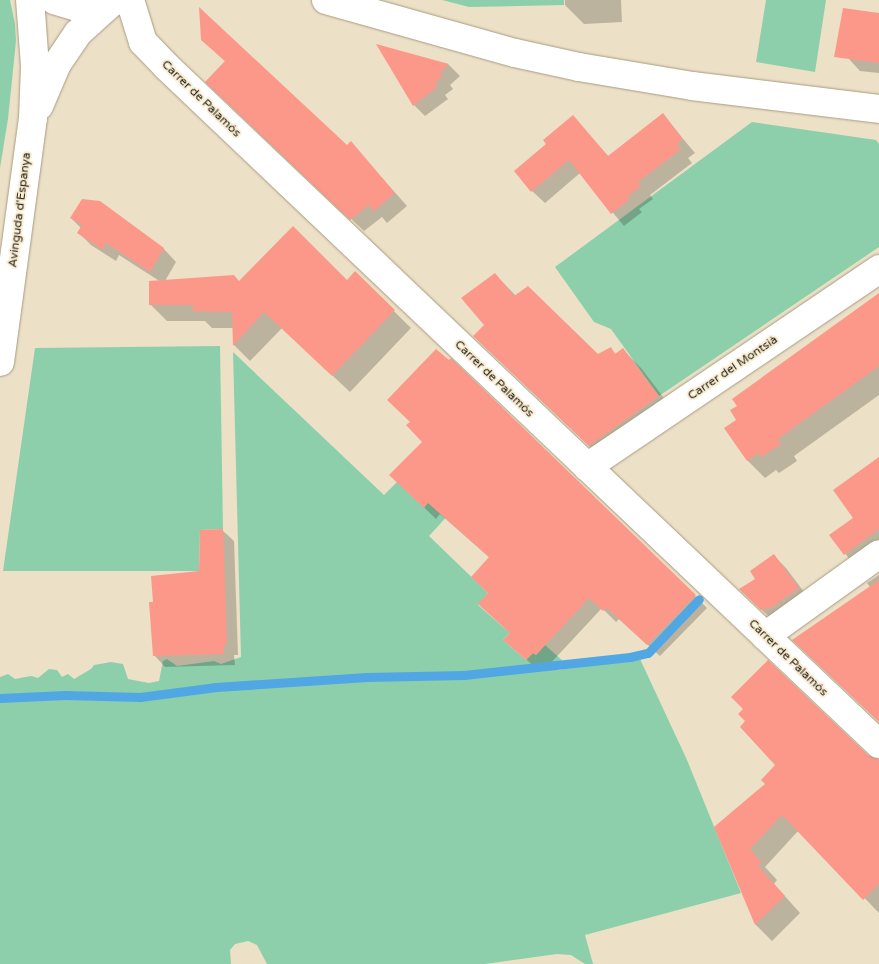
<!DOCTYPE html>
<meta charset="utf-8">
<style>
body{margin:0}
#map{position:relative;width:879px;height:964px;overflow:hidden;background:#ece0c6;font-family:"Varela Round",sans-serif}
div>[style]{position:absolute}
.green>*{inset:0;background:#8dcfab}
.shadow>*{inset:0;background:#0003}
.stream>*{height:9px;margin:-4.5px;padding:0 4.5px;transform-origin:4.5px;border-radius:4.5px;background:#50a7e4}
.building>*{inset:0;background:#fc988a}
.roads{filter:drop-shadow(0 0 1px #a79c83) drop-shadow(0 0 1px #a79c83)}
.minor>*{height:28px;margin:-14px;padding:0 14px;transform-origin:14px;border-radius:14px;background:#fff}
.tertiary>*{height:28px;margin:-14px;padding:0 14px;transform-origin:14px;border-radius:14px;background:#fff}
.secondary>*{height:28px;margin:-14px;padding:0 14px;transform-origin:14px;border-radius:14px;background:#fff}
span{translate:-50% -50%;white-space:nowrap;text-align:center;line-height:1.15;-webkit-text-stroke:4px #f9edd3;paint-order:stroke}
.street-label{font-size:12px;color:#231f15}
</style>
<div id="map">
<div class="green">
<div style="clip-path:polygon(0 0,10px 0,15px 24px,16px 41px,8px 119px,0 168px)"></div>
<div style="clip-path:polygon(442px 0,564px 0,564px 5px,469px 7px)"></div>
<div style="clip-path:polygon(766px 0,826px 0,815px 72px,756px 62px)"></div>
<div style="clip-path:polygon(752px 122px,876px 140px,879px 144px,879px 247px,659px 396px,611px 329px,594px 322px,555px 267px)"></div>
<div style="clip-path:polygon(220px 346px,223px 529px,200px 530px,199px 571px,3px 571px,35px 348px)"></div>
<div style="clip-path:polygon(233px 352px,384px 495px,397px 482px,450px 513px,429px 536px,488px 593px,478px 605px,510px 633px,503px 640px,526px 660px,533px 653px,536px 655px,545px 645px,564px 662px,557px 670px,640px 659px,687px 760px,741px 893px,585px 935px,593px 964px,585px 964px,571px 955px,557px 954px,485px 964px,267px 964px,257px 945px,248px 941px,235px 944px,230px 950px,231px 964px,0 964px,0 677px,8px 674px,15px 679px,31px 676px,38px 678px,49px 669px,57px 670px,62px 677px,68px 674px,74px 679px,91px 669px,94px 665px,111px 662px,123px 664px,128px 679px,149px 683px,159px 681px,163px 661px,167px 659px,177px 666px,214px 661px,221px 664px,241px 657px)"></div>
</div>
<div class="shadow">
<div style="clip-path:polygon(565px 0,621px 0,622px 22px,584px 24px,565px 5px)"></div>
<div style="clip-path:polygon(379px 46px,449px 65px,460px 76px,450px 85px,453px 89px,445px 95px,448px 99px,425px 116px,414px 105px)"></div>
<div style="clip-path:polygon(879px 46px,879px 73px,860px 71px,849px 59px)"></div>
<div style="clip-path:polygon(215px 52px,347px 146px,351px 143px,407px 206px,387px 223px,382px 217px,364px 231px,219px 94px,226px 62px)"></div>
<div style="clip-path:polygon(663px 115px,695px 153px,688px 158px,692px 163px,650px 195px,653px 199px,639px 209px,642px 212px,624px 226px,580px 173px,545px 203px,532px 191px,548px 144px,573px 117px,609px 157px)"></div>
<div style="clip-path:polygon(99px 202px,164px 249px,176px 262px,165px 281px,347px 282px,355px 273px,411px 328px,350px 392px,282px 328px,250px 361px,234px 345px,234px 328px,212px 328px,205px 321px,167px 321px,150px 304px,161px 282px,119px 255px,116px 261px,91px 245px,78px 232px,81px 228px,71px 218px)"></div>
<div style="clip-path:polygon(495px 274px,516px 296px,598px 356px,610px 349px,616px 355px,623px 350px,641px 368px,677px 415px,608px 464px,493px 354px,485px 326px)"></div>
<div style="clip-path:polygon(879px 295px,879px 395px,794px 456px,797px 461px,779px 473px,776px 470px,765px 478px,747px 460px,738px 420px)"></div>
<div style="clip-path:polygon(879px 458px,879px 563px,864px 574px,848px 557px,831px 535px,855px 518px)"></div>
<div style="clip-path:polygon(403px 487px,695px 596px,707px 608px,660px 656px,619px 619px,616px 622px,602px 608px,548px 666px,546px 664px,539px 671px,505px 640px,511px 634px,480px 604px,490px 594px,490px 558px,440px 514px,436px 519px)"></div>
<div style="clip-path:polygon(222px 530px,234px 541px,238px 655px,234px 655px,235px 665px,165px 667px,154px 655px,154px 603px,201px 572px)"></div>
<div style="clip-path:polygon(774px 556px,786px 568px,813px 604px,775px 622px,753px 602px,756px 579px)"></div>
<div style="clip-path:polygon(879px 575px,879px 722px,870px 587px,867px 583px)"></div>
<div style="clip-path:polygon(867px 756px,879px 760px,879px 913px,799px 830px,765px 867px,777px 880px,774px 884px,800px 913px,772px 941px,756px 925px,716px 827px)"></div>
</div>
<div class="stream">
<div style="left:0;top:698px;width:65px;rotate:-2.6deg"></div>
<div style="left:65px;top:695px;width:75px;rotate:1.5deg"></div>
<div style="left:140px;top:697px;width:77px;rotate:-7.5deg"></div>
<div style="left:216px;top:687px;width:151px;rotate:-3.8deg"></div>
<div style="left:367px;top:677px;width:97px;rotate:-1.2deg"></div>
<div style="left:464px;top:675px;width:167px;rotate:-6.2deg"></div>
<div style="left:630px;top:657px;width:18px;rotate:-13deg"></div>
<div style="left:648px;top:653px;width:74px;rotate:-46.6deg"></div>
</div>
<div class="building">
<div style="clip-path:polygon(199px 7px,347px 145px,351px 141px,395px 193px,374px 211px,369px 205px,350px 220px,205px 82px,225px 61px,201px 40px)"></div>
<div style="clip-path:polygon(843px 8px,879px 13px,879px 63px,834px 57px)"></div>
<div style="clip-path:polygon(376px 44px,449px 64px,440px 73px,442px 77px,435px 83px,437px 87px,413px 106px)"></div>
<div style="clip-path:polygon(663px 113px,683px 139px,677px 144px,680px 150px,638px 182px,641px 186px,628px 196px,630px 199px,611px 214px,569px 160px,531px 192px,514px 171px,546px 144px,543px 140px,573px 115px,608px 156px)"></div>
<div style="clip-path:polygon(82px 199px,100px 201px,164px 248px,150px 272px,106px 243px,103px 250px,77px 233px,82px 225px,70px 218px)"></div>
<div style="clip-path:polygon(293px 226px,347px 280px,355px 271px,395px 310px,332px 376px,264px 312px,233px 346px,232px 312px,193px 311px,193px 305px,149px 305px,149px 281px,234px 275px,239px 281px)"></div>
<div style="clip-path:polygon(495px 273px,514px 296px,528px 286px,598px 354px,611px 347px,615px 354px,623px 348px,659px 396px,589px 446px,473px 336px,484px 325px,461px 298px)"></div>
<div style="clip-path:polygon(879px 293px,879px 366px,778px 439px,781px 444px,761px 457px,759px 453px,747px 461px,724px 428px,736px 420px,730px 410px,737px 406px,732px 399px)"></div>
<div style="clip-path:polygon(436px 349px,449px 360px,451px 358px,696px 595px,647px 645px,607px 608px,603px 611px,589px 598px,536px 655px,533px 653px,526px 660px,503px 640px,510px 633px,478px 604px,488px 593px,471px 577px,489px 557px,428px 503px,424px 508px,389px 475px,422px 442px,406px 425px,410px 422px,387px 400px)"></div>
<div style="clip-path:polygon(879px 457px,879px 529px,844px 555px,829px 535px,853px 518px,833px 490px)"></div>
<div style="clip-path:polygon(223px 529px,227px 644px,224px 644px,224px 654px,153px 656px,149px 602px,153px 602px,151px 576px,199px 571px,200px 530px)"></div>
<div style="clip-path:polygon(774px 554px,799px 588px,771px 608px,761px 610px,739px 589px,755px 579px,750px 571px)"></div>
<div style="clip-path:polygon(879px 580px,879px 722px,792px 640px)"></div>
<div style="clip-path:polygon(768px 660px,868px 755px,879px 759px,879px 884px,863px 900px,782px 815px,750px 849px,762px 863px,758px 866px,785px 896px,755px 925px,714px 827px,765px 784px,761px 780px,775px 765px,740px 727px,745px 721px,738px 714px,743px 709px,731px 697px)"></div>
</div>
<div class="roads">
<div class="minor">
<div style="left:130px;top:0;width:44px;rotate:72.8deg"></div>
<div style="left:143px;top:42px;width:33px;rotate:46deg"></div>
<div style="left:166px;top:66px;width:984px;rotate:43.56deg"></div>
<div style="left:587px;top:467px;width:353px;rotate:-34.1deg"></div>
<div style="left:765px;top:636px;width:140px;rotate:-35.7deg"></div>
</div>
<div class="tertiary">
<div style="left:326px;top:0;width:196px;rotate:15.7deg"></div>
<div style="left:515px;top:53px;width:66px;rotate:12.3deg"></div>
<div style="left:579px;top:67px;width:115px;rotate:9.5deg"></div>
<div style="left:692px;top:86px;width:188px;rotate:7deg"></div>
</div>
<div class="secondary">
<div style="left:54px;top:0;width:27px;rotate:17deg"></div>
<div style="left:80px;top:8px;width:20px;rotate:-3deg"></div>
<div style="left:100px;top:7px;width:15px;rotate:-20deg"></div>
<div style="left:39px;top:106px;width:46px;rotate:-66.8deg"></div>
<div style="left:57px;top:64px;width:37px;rotate:-56deg"></div>
<div style="left:78px;top:33px;width:43px;rotate:-42.2deg"></div>
<div style="left:0;top:362px;width:246px;rotate:-82.3deg"></div>
<div style="left:33px;top:118px;width:52px;rotate:-87.8deg"></div>
<div style="left:35px;top:66px;width:66px;rotate:-94.3deg"></div>
</div>
</div>
<div class="street-label">
<span style="left:201px;top:99px;rotate:44deg">Carrer de Palamós</span>
<span style="left:20px;top:210px;rotate:-83deg">Avinguda d'Espanya</span>
<span style="left:733px;top:368px;rotate:-34deg">Carrer del Montsià</span>
<span style="left:494px;top:379px;rotate:44deg">Carrer de Palamós</span>
<span style="left:788px;top:658px;rotate:44deg">Carrer de Palamós</span>
</div>
</div>
